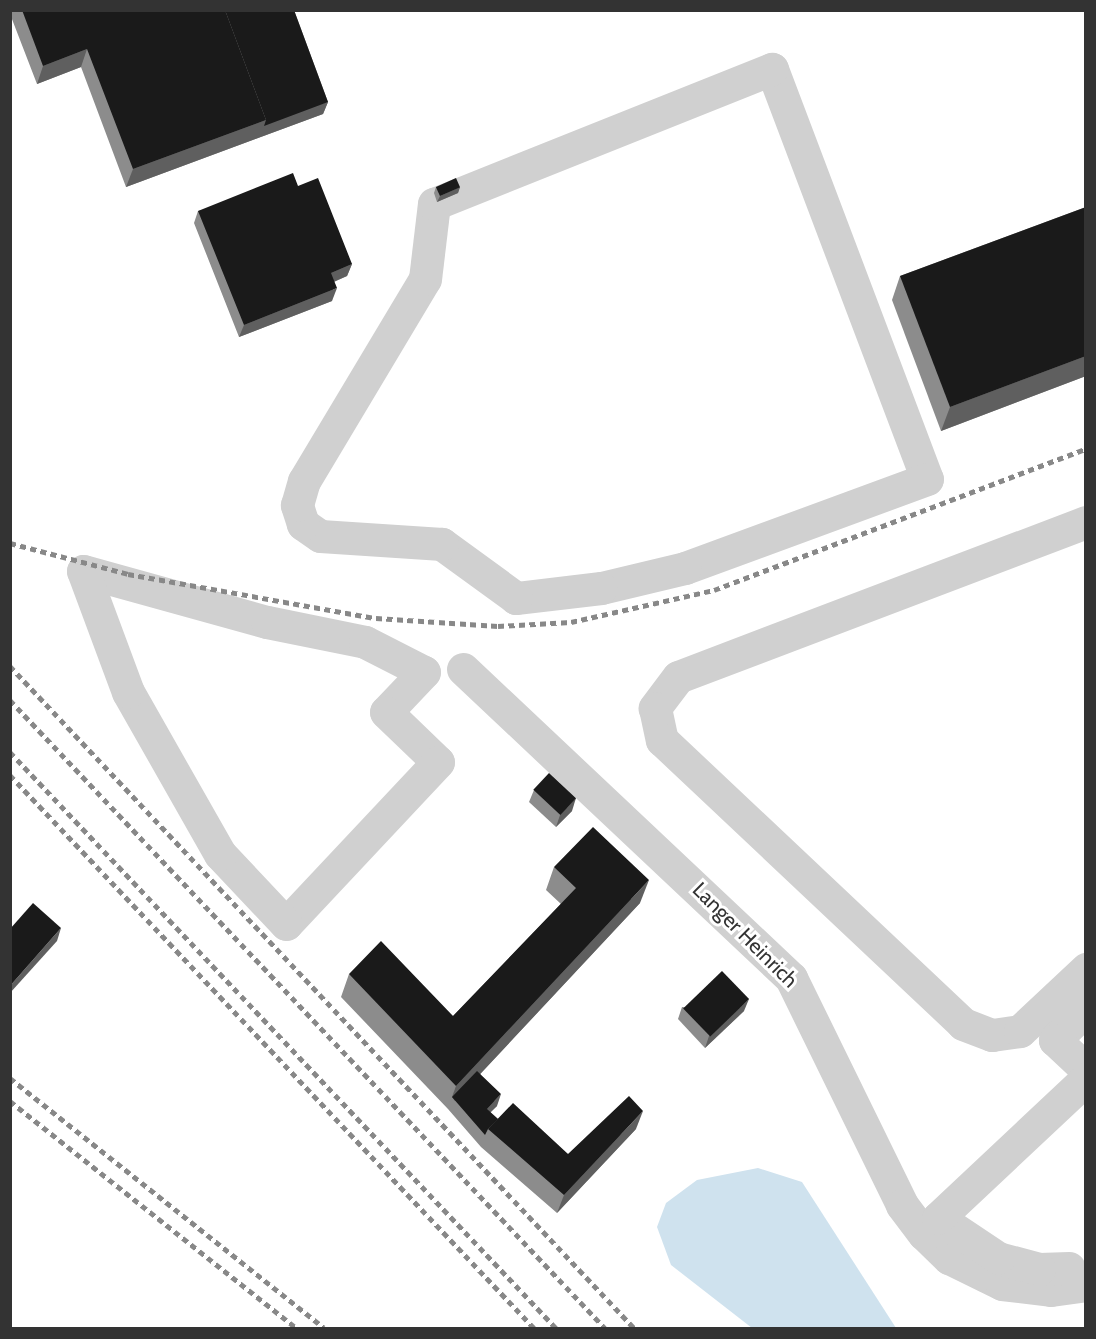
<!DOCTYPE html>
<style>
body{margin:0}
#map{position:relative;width:1096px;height:1339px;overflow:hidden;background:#fff;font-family:Cabin,sans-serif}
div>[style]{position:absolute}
.water>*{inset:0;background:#cfe2ee}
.minor>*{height:33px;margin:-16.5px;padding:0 16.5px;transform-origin:16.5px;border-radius:16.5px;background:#d0d0d0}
.rail>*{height:4.5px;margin-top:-2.25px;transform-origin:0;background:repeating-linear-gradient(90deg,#888 0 6px,transparent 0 10.5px)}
.wall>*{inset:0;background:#8c8c8c}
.shaded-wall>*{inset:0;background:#5f5f5f}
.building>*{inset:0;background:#1a1a1a;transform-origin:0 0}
span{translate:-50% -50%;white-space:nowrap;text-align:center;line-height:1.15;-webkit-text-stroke:6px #fff;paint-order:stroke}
.street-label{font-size:21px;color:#333}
.frame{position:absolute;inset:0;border:12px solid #333;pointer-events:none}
</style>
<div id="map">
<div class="water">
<div style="clip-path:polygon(758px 1168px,802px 1182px,896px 1328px,752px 1328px,671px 1265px,657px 1227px,666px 1203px,697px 1180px)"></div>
</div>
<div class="minor">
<div style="left:772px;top:69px;width:438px;rotate:69.3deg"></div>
<div style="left:927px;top:479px;width:258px;rotate:159.8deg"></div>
<div style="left:685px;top:568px;width:86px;rotate:166.6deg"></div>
<div style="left:601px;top:588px;width:86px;rotate:173.3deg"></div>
<div style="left:516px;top:598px;width:92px;rotate:-143.9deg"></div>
<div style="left:442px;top:544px;width:122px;rotate:-176.2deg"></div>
<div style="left:320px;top:536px;width:21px;rotate:-145deg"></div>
<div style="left:303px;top:524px;width:20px;rotate:-108deg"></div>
<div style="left:297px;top:505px;width:25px;rotate:-74deg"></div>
<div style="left:304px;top:481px;width:235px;rotate:-59.1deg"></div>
<div style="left:425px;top:279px;width:76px;rotate:-83.2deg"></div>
<div style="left:434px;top:204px;width:364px;rotate:-21.8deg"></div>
<div style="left:1086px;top:522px;width:436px;rotate:159.2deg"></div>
<div style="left:678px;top:677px;width:39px;rotate:127deg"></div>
<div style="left:655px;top:708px;width:33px;rotate:78deg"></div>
<div style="left:662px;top:740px;width:414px;rotate:43.3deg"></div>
<div style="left:963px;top:1024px;width:31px;rotate:21deg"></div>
<div style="left:992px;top:1035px;width:28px;rotate:-8deg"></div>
<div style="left:1020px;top:1031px;width:91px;rotate:-43.2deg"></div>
<div style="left:83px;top:571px;width:191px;rotate:15.5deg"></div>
<div style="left:267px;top:622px;width:100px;rotate:11.5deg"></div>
<div style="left:365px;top:642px;width:66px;rotate:27deg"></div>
<div style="left:424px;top:672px;width:55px;rotate:133.5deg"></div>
<div style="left:386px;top:712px;width:72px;rotate:43.9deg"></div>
<div style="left:438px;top:762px;width:222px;rotate:133.2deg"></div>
<div style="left:286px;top:924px;width:96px;rotate:-133.3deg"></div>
<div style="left:220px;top:854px;width:186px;rotate:-119.6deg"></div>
<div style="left:128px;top:692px;width:129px;rotate:-110.4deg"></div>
<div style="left:463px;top:669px;width:451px;rotate:43.3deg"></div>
<div style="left:791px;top:978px;width:253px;rotate:63.9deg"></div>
<div style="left:902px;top:1205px;width:36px;rotate:53deg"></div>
<div style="left:924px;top:1234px;width:35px;rotate:44deg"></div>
<div style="left:949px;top:1258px;width:59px;rotate:26.1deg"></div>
<div style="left:1002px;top:1284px;width:49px;rotate:7deg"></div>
<div style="left:1051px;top:1290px;width:35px;rotate:-8deg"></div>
<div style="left:1086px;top:1009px;width:44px;rotate:135deg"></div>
<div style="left:1055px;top:1040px;width:42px;rotate:43.1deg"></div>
<div style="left:1069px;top:1268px;width:30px;rotate:178deg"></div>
<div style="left:1039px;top:1269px;width:42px;rotate:-165deg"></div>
<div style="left:998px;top:1258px;width:72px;rotate:-146.3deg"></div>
<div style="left:938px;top:1218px;width:203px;rotate:-43.2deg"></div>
</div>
<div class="rail">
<div style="left:10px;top:543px;width:122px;rotate:14.7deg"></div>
<div style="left:128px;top:574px;width:252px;rotate:10.1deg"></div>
<div style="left:376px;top:618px;width:122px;rotate:3.8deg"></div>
<div style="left:498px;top:626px;width:73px;rotate:-3.1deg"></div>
<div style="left:571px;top:622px;width:147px;rotate:-12.6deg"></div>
<div style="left:714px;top:590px;width:398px;rotate:-20.8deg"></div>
<div style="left:10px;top:666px;width:910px;rotate:46.69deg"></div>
<div style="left:10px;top:700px;width:865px;rotate:46.55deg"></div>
<div style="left:10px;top:752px;width:794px;rotate:46.53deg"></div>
<div style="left:10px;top:775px;width:762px;rotate:46.54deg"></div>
<div style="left:10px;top:1078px;width:401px;rotate:38.5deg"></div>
<div style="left:10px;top:1101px;width:365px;rotate:38.4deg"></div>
</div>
<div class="wall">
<div style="clip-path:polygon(10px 10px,294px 10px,328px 102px,323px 114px,126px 187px,81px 67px,37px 84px,10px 14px)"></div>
<div style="clip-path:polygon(298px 186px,352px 264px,347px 276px,334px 282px,332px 301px,239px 337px,194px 223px,198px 211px)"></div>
<div style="clip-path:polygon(436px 187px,460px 187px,458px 193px,437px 202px,434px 193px)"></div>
<div style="clip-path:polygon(1086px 207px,1086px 376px,941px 431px,892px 300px,900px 276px)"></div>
<div style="clip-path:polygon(534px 790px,572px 811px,556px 827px,529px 802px)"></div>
<div style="clip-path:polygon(554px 867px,640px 903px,480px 1074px,497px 1106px,490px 1112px,498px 1119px,568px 1154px,636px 1129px,557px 1213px,481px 1147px,448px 1109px,341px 997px,349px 974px,453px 1016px,561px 904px,546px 890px)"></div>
<div style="clip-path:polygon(682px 1007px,744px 1011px,705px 1048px,678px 1019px)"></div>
</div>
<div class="shaded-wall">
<div style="clip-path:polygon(87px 49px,81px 67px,37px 84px,43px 66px)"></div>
<div style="clip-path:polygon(328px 102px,323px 114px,126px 187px,133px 169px,266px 120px)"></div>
<div style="clip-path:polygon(460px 187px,458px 193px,437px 202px,440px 196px)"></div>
<div style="clip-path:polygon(352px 264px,347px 276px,326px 285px,331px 273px)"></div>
<div style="clip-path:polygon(337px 288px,332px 301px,239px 337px,244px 325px)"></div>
<div style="clip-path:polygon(1086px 356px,1086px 376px,941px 431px,950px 407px)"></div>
<div style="clip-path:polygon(576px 798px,572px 811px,556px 827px,560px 815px)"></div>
<div style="clip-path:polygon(649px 880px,640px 903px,455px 1101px,452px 1097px,456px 1086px)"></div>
<div style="clip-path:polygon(61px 928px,57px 941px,10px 993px,10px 986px)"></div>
<div style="clip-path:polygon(749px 999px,744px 1011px,705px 1048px,709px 1036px)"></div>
<div style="clip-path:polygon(501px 1094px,497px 1106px,482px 1121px,487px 1109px)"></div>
<div style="clip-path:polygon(643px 1111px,636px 1129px,557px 1213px,564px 1195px)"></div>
</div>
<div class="building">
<div style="clip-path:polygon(22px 10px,225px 10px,266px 120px,133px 169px,87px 49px,43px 66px)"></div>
<div style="clip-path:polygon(225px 10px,294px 10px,328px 102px,264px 126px,266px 120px)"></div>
<div style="clip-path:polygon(293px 173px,298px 186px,318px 178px,352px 264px,331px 273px,337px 288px,244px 325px,198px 211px)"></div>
<div style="left:456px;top:178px;width:10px;height:22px;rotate:66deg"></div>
<div style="clip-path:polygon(1086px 207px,1086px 356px,950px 407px,900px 276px)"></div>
<div style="left:549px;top:773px;width:37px;height:23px;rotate:43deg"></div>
<div style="clip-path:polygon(593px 827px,649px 880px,456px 1086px,349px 974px,381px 941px,453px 1016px,576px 888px,554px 867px)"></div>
<div style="clip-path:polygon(33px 903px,61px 928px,10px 986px,10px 929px)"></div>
<div style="left:722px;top:971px;width:39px;height:54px;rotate:46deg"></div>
<div style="clip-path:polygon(477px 1071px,501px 1094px,487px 1109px,498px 1119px,488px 1129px,485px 1135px,452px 1097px)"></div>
<div style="clip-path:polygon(629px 1096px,643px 1111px,564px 1195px,488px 1129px,513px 1103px,568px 1154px)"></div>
</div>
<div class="street-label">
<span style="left:745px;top:935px;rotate:45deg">Langer Heinrich</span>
</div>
<div class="frame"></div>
</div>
